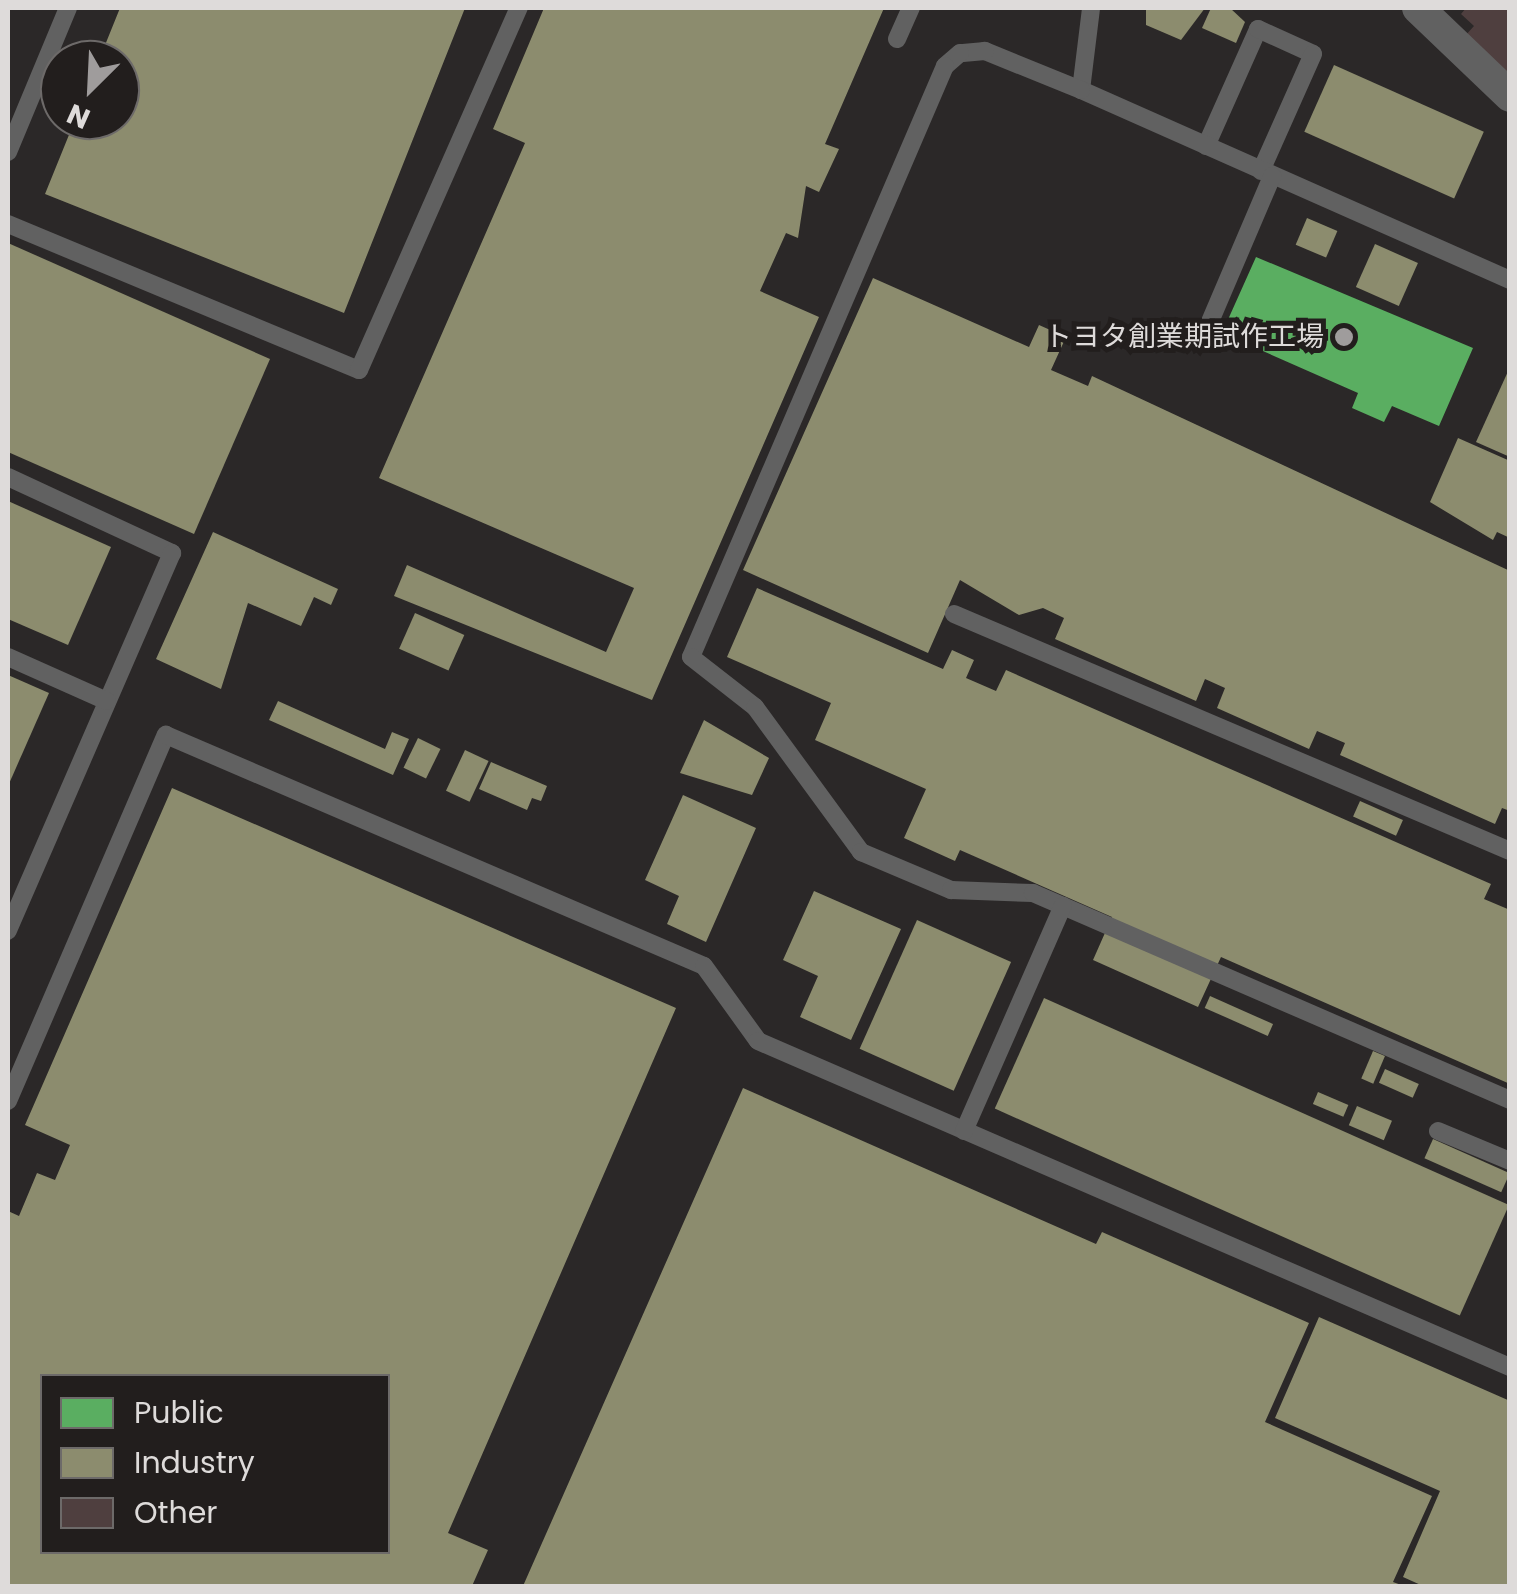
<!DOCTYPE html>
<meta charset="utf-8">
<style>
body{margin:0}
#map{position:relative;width:1517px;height:1594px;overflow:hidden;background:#2b2828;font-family:Poppins,"Noto Sans JP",sans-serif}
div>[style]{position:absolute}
.public>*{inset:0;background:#5aae61}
.industry>*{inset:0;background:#8c8c6e;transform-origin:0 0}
.building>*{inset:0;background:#4f3f3f}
.lane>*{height:18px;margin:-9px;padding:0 9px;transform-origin:9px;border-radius:9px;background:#616161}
.street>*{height:32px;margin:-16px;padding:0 16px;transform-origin:16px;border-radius:16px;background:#616161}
.dots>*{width:28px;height:28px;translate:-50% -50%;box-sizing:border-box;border:5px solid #221e1d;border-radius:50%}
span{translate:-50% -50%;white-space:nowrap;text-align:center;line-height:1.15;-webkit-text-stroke:10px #221e1d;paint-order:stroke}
.poi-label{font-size:28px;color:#dedbda}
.right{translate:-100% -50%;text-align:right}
.frame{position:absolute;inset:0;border:10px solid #dedbda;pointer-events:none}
.legend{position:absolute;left:40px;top:1374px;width:350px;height:180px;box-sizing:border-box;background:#221e1d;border:2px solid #6d6a69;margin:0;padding:12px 18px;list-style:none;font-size:30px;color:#dedbda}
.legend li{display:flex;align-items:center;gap:20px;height:50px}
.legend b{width:50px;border:2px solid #6d6a69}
.north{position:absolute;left:40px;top:40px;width:100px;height:100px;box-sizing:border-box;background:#221e1d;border:2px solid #6d6a69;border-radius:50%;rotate:204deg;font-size:28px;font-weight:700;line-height:40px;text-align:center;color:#dedbda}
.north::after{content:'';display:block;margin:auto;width:35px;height:45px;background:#9f9c9c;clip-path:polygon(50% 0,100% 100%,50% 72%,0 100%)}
</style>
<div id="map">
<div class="public">
<div style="clip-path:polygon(1256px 257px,1473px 348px,1439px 426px,1392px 406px,1384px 422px,1352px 408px,1358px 393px,1222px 333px)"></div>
</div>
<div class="industry">
<div style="clip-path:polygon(120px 8px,465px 8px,344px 313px,45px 194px,75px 120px,120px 120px,120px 60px,99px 60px)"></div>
<div style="clip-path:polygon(544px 8px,884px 8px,825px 144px,839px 149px,819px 192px,806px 186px,798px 238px,786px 233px,760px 291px,819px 317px,652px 700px,394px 596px,407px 565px,606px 652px,634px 588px,379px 478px,525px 143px,493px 129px)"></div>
<div style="clip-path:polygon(1146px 8px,1205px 8px,1181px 40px,1146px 25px)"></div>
<div style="clip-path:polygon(1211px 8px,1230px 8px,1245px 22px,1236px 43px,1202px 28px)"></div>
<div style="left:1334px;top:65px;width:164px;height:73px;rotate:24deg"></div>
<div style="left:1307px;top:218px;width:33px;height:29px;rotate:23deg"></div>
<div style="clip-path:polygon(8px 243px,270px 359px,194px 534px,8px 452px)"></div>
<div style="left:1375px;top:244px;width:47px;height:47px;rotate:24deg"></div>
<div style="clip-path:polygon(873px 278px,1029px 347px,1039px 325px,1066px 337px,1051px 370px,1088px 386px,1092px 376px,1510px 571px,1510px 811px,1502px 808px,1495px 824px,1340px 755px,1345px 743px,1317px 731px,1309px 749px,1217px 708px,1225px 688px,1205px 679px,1196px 701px,1055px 639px,1064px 618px,1043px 608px,1019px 615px,960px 580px,928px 653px,743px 570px)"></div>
<div style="clip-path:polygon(1510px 367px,1510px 457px,1476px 442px)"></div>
<div style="clip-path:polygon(1458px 438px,1510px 461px,1510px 538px,1497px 532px,1493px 540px,1430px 502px)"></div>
<div style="clip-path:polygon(8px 501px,111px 547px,68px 645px,8px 619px)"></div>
<div style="clip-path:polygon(213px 532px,338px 589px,331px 605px,314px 597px,301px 626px,248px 603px,221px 689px,156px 659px)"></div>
<div style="clip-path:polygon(757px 588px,943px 669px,952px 650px,974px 660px,966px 678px,996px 691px,1006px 670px,1491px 884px,1484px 899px,1510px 910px,1510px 1084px,1221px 957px,1198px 1007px,1093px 960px,1112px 917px,960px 850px,955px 861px,904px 838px,926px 789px,815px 740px,831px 703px,727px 657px)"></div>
<div style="left:415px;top:613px;width:54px;height:39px;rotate:24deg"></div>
<div style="clip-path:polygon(8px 675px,49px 693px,8px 786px)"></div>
<div style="clip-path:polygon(278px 701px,385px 749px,392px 732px,409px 739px,393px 775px,269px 720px)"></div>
<div style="clip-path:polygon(704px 720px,769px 758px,752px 795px,680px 773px)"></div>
<div style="left:418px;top:738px;width:25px;height:33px;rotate:26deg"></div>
<div style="left:465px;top:750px;width:26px;height:45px;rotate:25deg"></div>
<div style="clip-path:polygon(491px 762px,547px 786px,541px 801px,532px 798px,527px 810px,479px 789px)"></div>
<div style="clip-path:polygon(evenodd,172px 788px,676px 1008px,448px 1533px,488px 1550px,472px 1586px,8px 1586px,8px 1211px,19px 1216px,37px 1173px,55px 1180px,70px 1145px,25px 1125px,172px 788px,42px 1376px,388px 1376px,388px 1552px,42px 1552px,42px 1376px)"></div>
<div style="clip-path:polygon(683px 795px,756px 828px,706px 942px,667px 924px,679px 896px,645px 880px)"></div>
<div style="left:1360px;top:801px;width:47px;height:17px;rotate:24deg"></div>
<div style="clip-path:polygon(814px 891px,901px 929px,851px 1040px,800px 1017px,818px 976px,783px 960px)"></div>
<div style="left:917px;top:920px;width:103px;height:141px;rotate:24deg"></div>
<div style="left:1210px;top:996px;width:69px;height:13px;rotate:24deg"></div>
<div style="left:1044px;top:998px;width:509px;height:121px;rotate:24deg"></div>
<div style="left:1373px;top:1051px;width:13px;height:30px;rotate:23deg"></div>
<div style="left:1385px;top:1069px;width:37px;height:15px;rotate:24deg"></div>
<div style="clip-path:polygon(743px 1088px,1096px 1244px,1102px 1232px,1309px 1323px,1265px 1422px,1432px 1496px,1393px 1582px,1404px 1586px,523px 1586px)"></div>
<div style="left:1318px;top:1092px;width:33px;height:13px;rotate:23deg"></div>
<div style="left:1357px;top:1106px;width:38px;height:21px;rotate:23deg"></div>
<div style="left:1433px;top:1139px;width:84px;height:21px;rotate:24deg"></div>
<div style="clip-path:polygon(1319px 1317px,1510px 1401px,1510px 1586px,1423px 1586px,1403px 1577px,1440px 1491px,1275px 1418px)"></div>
</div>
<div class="building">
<div style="clip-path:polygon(1466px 8px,1510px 8px,1510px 78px,1464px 37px,1474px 26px,1461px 14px)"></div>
</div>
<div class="lane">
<div style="left:897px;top:39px;width:34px;rotate:-66deg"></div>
<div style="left:1081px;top:90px;width:83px;rotate:-83deg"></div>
<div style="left:1206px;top:146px;width:128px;rotate:-66deg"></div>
<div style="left:1258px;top:29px;width:60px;rotate:24.4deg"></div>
<div style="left:1313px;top:54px;width:128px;rotate:114deg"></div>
<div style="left:8px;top:152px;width:156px;rotate:-67.4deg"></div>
<div style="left:8px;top:224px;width:380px;rotate:22.6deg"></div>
<div style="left:359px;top:370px;width:396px;rotate:-66.2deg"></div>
<div style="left:1510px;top:280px;width:469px;rotate:-156.1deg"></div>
<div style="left:1081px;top:90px;width:104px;rotate:-157.9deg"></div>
<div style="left:985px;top:51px;width:25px;rotate:175deg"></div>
<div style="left:960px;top:53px;width:20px;rotate:139deg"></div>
<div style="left:945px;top:66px;width:643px;rotate:113.26deg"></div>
<div style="left:691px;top:657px;width:81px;rotate:38deg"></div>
<div style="left:755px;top:707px;width:180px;rotate:53.8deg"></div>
<div style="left:861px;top:852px;width:98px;rotate:22.9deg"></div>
<div style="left:951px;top:890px;width:82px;rotate:2.1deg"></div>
<div style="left:1033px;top:893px;width:520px;rotate:23.46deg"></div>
<div style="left:1209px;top:324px;width:161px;rotate:-66.9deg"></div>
<div style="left:8px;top:477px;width:181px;rotate:24.9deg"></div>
<div style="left:172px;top:553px;width:412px;rotate:113.5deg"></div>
<div style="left:954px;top:614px;width:604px;rotate:23.09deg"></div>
<div style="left:8px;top:657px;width:108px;rotate:24deg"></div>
<div style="left:8px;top:1101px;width:399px;rotate:-66.7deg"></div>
<div style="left:166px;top:735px;width:585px;rotate:23.24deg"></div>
<div style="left:704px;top:966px;width:92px;rotate:54.2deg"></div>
<div style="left:758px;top:1041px;width:820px;rotate:23.44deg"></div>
<div style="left:964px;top:1131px;width:246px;rotate:-66.3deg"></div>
<div style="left:1438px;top:1131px;width:78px;rotate:22.6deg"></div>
</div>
<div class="street">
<div style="left:1418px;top:8px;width:127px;rotate:43.7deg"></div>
</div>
<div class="dots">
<div style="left:1344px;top:337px;background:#9f9c9c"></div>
</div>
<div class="poi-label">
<span class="right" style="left:1324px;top:337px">トヨタ創業期試作工場</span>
</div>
<div class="frame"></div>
<ul class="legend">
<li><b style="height:28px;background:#5aae61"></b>Public</li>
<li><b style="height:28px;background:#8c8c6e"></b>Industry</li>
<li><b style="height:28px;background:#4f3f3f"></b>Other</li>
</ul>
<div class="north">N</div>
</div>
